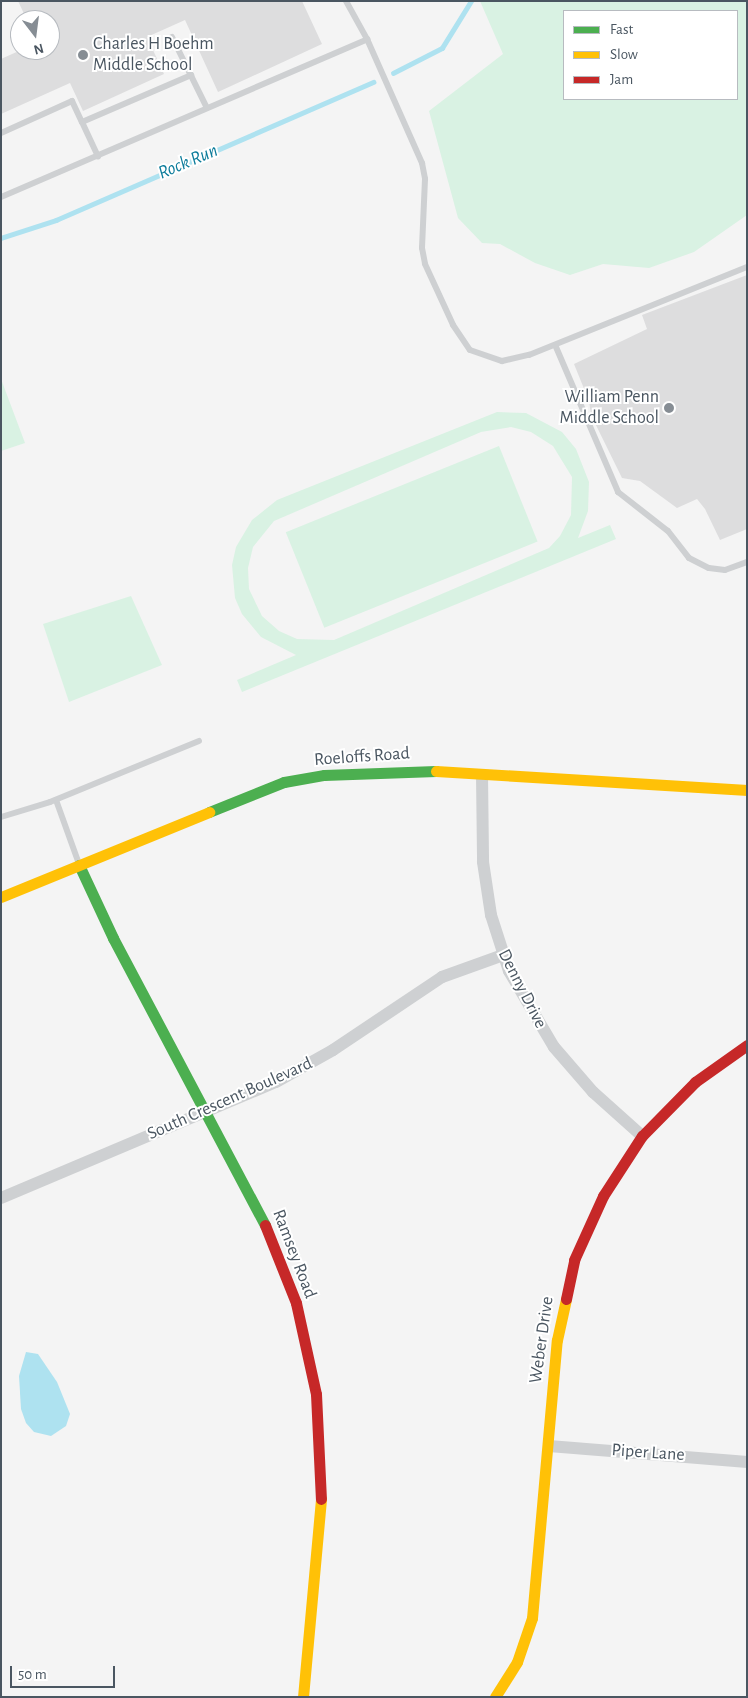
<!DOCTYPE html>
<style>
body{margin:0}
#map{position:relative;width:748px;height:1698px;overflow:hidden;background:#f4f4f4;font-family:"Alegreya Sans",sans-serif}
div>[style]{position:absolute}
.green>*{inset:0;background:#d9f2e3;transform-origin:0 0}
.water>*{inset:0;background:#aee2f0}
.stream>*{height:4.5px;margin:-2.25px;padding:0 2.25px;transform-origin:2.25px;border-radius:2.25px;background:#aee2f0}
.building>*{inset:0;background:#ddddde}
.lane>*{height:6px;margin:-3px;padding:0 3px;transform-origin:3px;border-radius:3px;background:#ced0d2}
.street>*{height:12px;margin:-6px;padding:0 6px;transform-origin:6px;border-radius:6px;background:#ced0d2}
.fast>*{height:11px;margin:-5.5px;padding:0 5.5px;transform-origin:5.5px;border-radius:5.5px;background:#4caf50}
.slow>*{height:11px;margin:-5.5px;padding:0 5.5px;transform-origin:5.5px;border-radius:5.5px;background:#ffc107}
.jam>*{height:11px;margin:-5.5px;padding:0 5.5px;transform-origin:5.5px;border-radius:5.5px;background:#c62828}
.dots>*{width:14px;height:14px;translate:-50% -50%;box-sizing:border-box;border:2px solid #fff;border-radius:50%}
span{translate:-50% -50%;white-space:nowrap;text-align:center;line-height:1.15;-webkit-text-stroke:4px #fff;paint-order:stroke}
.poi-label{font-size:18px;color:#4a5661}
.left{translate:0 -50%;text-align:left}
.right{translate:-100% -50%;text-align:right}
.street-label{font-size:18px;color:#4a5661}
.water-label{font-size:19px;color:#0c7c9b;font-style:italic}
.frame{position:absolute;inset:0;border:2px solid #4a5661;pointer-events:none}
.legend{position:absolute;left:563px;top:10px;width:175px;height:90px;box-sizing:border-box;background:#fff;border:1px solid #b7bbc0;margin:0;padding:6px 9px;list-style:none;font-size:15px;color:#4a5661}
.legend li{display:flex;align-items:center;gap:10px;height:25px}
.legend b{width:25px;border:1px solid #b7bbc0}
.north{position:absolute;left:10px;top:10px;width:50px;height:50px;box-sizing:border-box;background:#fff;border:1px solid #b7bbc0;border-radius:50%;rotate:165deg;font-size:14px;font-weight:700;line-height:20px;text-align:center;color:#4a5661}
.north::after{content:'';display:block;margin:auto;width:18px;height:22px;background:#868d94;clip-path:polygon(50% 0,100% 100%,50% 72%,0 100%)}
.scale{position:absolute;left:10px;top:1666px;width:105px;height:22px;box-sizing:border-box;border:2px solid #4a5661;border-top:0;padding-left:6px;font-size:15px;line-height:18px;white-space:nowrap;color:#4a5661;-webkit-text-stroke:4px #fff;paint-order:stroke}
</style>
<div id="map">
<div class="green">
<div style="clip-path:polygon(evenodd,480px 1px,747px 1px,747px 215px,694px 252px,649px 268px,603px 264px,570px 275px,535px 263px,500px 244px,482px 243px,458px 218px,429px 111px,503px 54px,480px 1px,737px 11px,737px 99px,564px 99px,564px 11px,737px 11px)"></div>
<div style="clip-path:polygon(1px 379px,25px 443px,1px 451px)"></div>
<div style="clip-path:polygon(evenodd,497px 412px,526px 413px,562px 432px,576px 449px,589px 482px,588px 511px,578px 538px,610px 525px,616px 539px,242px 692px,237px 680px,296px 655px,261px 637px,242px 614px,235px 598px,232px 565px,236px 547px,252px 520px,277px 500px,497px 412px,511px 427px,531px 432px,553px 446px,572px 477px,571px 515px,560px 536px,549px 548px,334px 640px,297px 639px,279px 631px,262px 616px,249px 589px,248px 568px,253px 547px,274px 521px,481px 432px,511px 427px)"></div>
<div style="left:499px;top:446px;width:103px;height:230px;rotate:68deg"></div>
<div style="clip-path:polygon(131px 596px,162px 665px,69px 702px,43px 624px)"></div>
</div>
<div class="water">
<div style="clip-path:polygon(26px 1352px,38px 1354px,57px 1382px,70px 1414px,66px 1426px,51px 1436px,34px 1432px,26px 1423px,21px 1409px,19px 1376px)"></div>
</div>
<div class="stream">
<div style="left:393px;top:73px;width:55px;rotate:-27deg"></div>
<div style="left:442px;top:48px;width:55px;rotate:-58.3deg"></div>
<div style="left:1px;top:238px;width:58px;rotate:-18.1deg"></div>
<div style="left:56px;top:220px;width:346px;rotate:-23.5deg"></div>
</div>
<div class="building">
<div style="clip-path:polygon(18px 1px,302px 1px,322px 44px,218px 92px,185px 20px,147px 37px,164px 74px,83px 111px,70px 83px,1px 114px,1px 59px,21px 50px,50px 50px,50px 20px,27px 20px)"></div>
<div style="clip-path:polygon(747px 275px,747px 529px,720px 540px,705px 509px,697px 499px,677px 508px,640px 481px,622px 478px,591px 415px,589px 401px,574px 364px,647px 329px,642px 315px)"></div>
</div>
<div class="lane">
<div style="left:346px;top:1px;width:43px;rotate:61.1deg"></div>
<div style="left:172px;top:37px;width:79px;rotate:63.8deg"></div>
<div style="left:82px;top:122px;width:38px;rotate:65deg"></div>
<div style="left:1px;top:133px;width:78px;rotate:-24.3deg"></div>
<div style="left:72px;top:101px;width:23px;rotate:65deg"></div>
<div style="left:82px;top:122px;width:119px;rotate:-23.3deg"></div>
<div style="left:1px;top:197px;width:399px;rotate:-23.3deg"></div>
<div style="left:367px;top:39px;width:136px;rotate:66.1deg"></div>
<div style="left:422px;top:163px;width:16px;rotate:79deg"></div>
<div style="left:425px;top:179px;width:69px;rotate:92.5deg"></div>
<div style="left:422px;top:248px;width:16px;rotate:79deg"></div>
<div style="left:425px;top:264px;width:67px;rotate:65.3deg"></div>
<div style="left:453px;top:325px;width:30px;rotate:56deg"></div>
<div style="left:470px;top:350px;width:34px;rotate:19deg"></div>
<div style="left:502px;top:361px;width:28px;rotate:-13deg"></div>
<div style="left:529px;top:355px;width:235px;rotate:-22deg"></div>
<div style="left:556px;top:347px;width:158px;rotate:66.8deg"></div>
<div style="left:618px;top:492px;width:63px;rotate:38deg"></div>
<div style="left:668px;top:531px;width:34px;rotate:52deg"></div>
<div style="left:689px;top:558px;width:22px;rotate:27deg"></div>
<div style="left:709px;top:568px;width:16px;rotate:7deg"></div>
<div style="left:725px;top:570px;width:23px;rotate:-20deg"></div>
<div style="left:56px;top:800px;width:68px;rotate:70.2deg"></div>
<div style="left:1px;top:817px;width:51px;rotate:-17deg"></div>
<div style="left:50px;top:802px;width:161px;rotate:-22.3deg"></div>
</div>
<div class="street">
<div style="left:482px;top:775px;width:87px;rotate:89.3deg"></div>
<div style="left:483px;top:862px;width:54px;rotate:81.4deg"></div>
<div style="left:491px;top:915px;width:59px;rotate:72.2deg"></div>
<div style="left:509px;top:971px;width:88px;rotate:59.4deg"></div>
<div style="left:554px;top:1047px;width:60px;rotate:49.1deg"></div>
<div style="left:593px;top:1092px;width:66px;rotate:41.9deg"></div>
<div style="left:1px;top:1198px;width:298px;rotate:-22.9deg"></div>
<div style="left:276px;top:1082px;width:65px;rotate:-29.3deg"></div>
<div style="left:333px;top:1050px;width:131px;rotate:-33.8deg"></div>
<div style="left:442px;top:977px;width:65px;rotate:-19.8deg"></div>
<div style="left:549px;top:1446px;width:199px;rotate:4.6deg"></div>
</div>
<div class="fast">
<div style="left:209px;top:812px;width:81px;rotate:-21.8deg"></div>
<div style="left:284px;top:782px;width:41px;rotate:-9.9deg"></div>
<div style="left:324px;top:775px;width:112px;rotate:-2deg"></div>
<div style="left:79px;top:865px;width:81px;rotate:65deg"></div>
<div style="left:113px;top:938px;width:325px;rotate:62.1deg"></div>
</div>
<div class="slow">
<div style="left:436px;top:771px;width:312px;rotate:3.5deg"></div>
<div style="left:1px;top:897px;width:225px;rotate:-22.2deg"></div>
<div style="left:303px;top:1697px;width:199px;rotate:-84.8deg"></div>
<div style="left:495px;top:1697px;width:41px;rotate:-57.8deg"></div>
<div style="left:517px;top:1662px;width:46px;rotate:-71.2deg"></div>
<div style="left:532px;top:1618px;width:279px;rotate:-84.9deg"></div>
<div style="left:557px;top:1340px;width:42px;rotate:-77.6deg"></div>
</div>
<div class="jam">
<div style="left:265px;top:1225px;width:84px;rotate:68.3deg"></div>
<div style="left:296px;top:1303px;width:93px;rotate:77.6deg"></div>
<div style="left:316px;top:1394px;width:105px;rotate:87.3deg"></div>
<div style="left:566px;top:1299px;width:40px;rotate:-78deg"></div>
<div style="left:574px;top:1260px;width:70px;rotate:-65.6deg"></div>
<div style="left:603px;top:1196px;width:72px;rotate:-57deg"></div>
<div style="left:642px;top:1136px;width:76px;rotate:-45.5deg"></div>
<div style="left:695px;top:1082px;width:64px;rotate:-35.4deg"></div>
</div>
<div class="dots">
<div style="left:83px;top:55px;background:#868d94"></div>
<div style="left:669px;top:408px;background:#868d94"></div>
</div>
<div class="poi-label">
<span class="left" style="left:93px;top:55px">Charles H Boehm<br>Middle School</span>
<span class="right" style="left:659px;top:408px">William Penn<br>Middle School</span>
</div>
<div class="street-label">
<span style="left:362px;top:757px;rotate:-4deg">Roeloffs Road</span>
<span style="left:522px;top:989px;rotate:63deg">Denny Drive</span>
<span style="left:230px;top:1099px;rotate:-24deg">South Crescent Boulevard</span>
<span style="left:294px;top:1254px;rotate:69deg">Ramsey Road</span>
<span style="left:542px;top:1340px;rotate:-82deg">Weber Drive</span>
<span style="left:648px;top:1453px;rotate:4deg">Piper Lane</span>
</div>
<div class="water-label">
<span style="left:188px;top:162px;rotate:-23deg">Rock Run</span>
</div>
<div class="frame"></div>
<ul class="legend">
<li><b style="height:6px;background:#4caf50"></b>Fast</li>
<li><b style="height:6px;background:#ffc107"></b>Slow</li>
<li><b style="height:6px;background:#c62828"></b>Jam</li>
</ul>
<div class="north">N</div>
<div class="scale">50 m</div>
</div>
